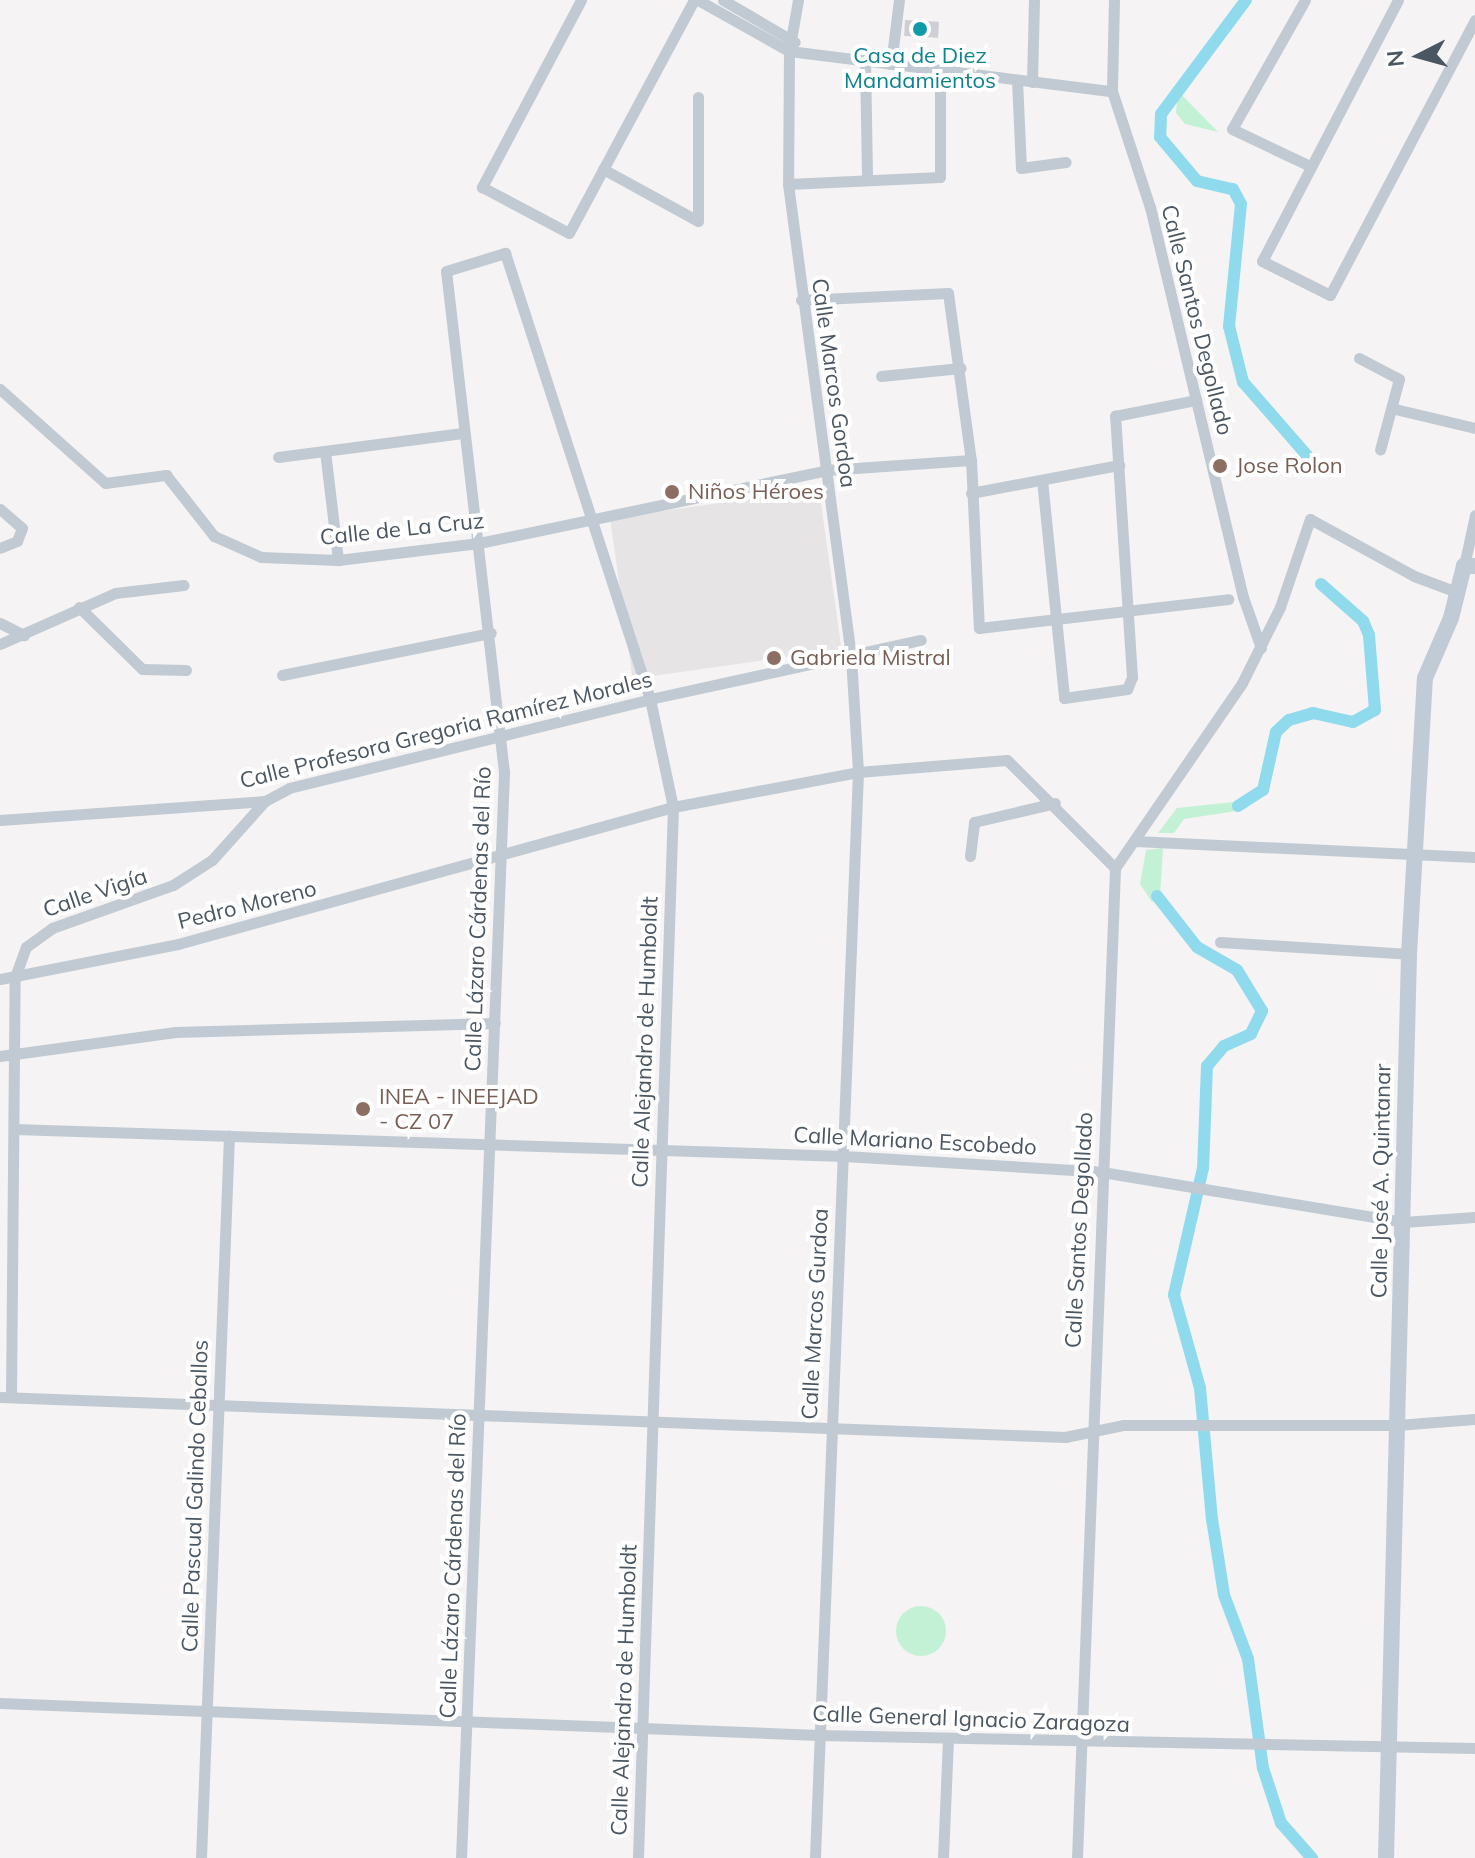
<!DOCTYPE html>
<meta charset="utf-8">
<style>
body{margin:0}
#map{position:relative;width:1475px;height:1858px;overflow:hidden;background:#f5f3f3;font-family:Mulish,sans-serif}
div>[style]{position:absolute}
.education>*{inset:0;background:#e6e4e5;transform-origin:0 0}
.green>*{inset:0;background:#c3f1d5}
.round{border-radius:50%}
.canal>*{height:12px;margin:-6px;padding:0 6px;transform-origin:6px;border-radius:6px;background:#90daee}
.building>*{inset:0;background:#cdcfd5;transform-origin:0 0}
.street>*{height:11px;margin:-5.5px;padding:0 5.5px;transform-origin:5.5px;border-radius:5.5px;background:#c1cad2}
.secondary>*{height:16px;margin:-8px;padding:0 8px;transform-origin:8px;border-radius:8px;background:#c1cbd6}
.dots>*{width:22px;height:22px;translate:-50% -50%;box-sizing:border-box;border:4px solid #fff;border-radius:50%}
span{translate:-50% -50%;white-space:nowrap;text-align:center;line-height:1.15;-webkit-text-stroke:8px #fff;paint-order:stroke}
.culture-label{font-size:22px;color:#0d838f}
.street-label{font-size:22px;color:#4a5661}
.education-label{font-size:22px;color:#785e54}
.left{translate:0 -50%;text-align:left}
.north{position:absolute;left:1379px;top:16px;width:80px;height:80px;-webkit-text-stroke:6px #fff;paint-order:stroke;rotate:264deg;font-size:22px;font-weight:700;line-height:32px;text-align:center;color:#4a5661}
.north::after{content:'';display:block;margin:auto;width:28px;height:36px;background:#4a5661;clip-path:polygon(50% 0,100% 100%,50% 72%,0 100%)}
</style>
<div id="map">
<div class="education">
<div style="left:819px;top:489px;width:162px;height:211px;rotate:82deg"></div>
</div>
<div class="green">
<div style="clip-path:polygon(1178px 91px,1218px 132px,1185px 124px,1176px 113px)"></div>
<div style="clip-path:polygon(1234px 802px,1236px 811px,1184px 819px,1174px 833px,1158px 833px,1177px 808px)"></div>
<div style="clip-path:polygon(1163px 848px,1160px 896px,1152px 902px,1140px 884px,1146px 850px)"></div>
<div class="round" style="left:896px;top:1606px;width:50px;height:50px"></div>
</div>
<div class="canal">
<div style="left:1246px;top:0;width:142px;rotate:126.7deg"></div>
<div style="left:1161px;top:114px;width:23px;rotate:92deg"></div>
<div style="left:1160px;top:137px;width:57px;rotate:49.9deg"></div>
<div style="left:1197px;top:181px;width:37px;rotate:13deg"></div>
<div style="left:1233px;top:189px;width:17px;rotate:62deg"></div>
<div style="left:1241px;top:204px;width:123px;rotate:95.6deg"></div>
<div style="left:1229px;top:326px;width:58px;rotate:76deg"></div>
<div style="left:1243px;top:382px;width:103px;rotate:48.9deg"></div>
<div style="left:1238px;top:806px;width:30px;rotate:-33deg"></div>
<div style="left:1263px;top:790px;width:59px;rotate:-77.4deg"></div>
<div style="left:1276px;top:732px;width:18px;rotate:-43deg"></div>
<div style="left:1289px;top:720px;width:25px;rotate:-16deg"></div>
<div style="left:1313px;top:713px;width:41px;rotate:12.7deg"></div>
<div style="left:1353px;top:722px;width:25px;rotate:-29deg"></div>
<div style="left:1375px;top:710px;width:75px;rotate:-94.6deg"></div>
<div style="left:1369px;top:635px;width:15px;rotate:-113deg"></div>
<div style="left:1363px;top:621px;width:56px;rotate:-138.6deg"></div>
<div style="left:1157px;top:896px;width:65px;rotate:51.9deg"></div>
<div style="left:1197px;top:947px;width:46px;rotate:29.9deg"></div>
<div style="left:1237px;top:970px;width:48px;rotate:58.6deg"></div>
<div style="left:1262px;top:1011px;width:25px;rotate:116deg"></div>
<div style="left:1251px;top:1034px;width:30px;rotate:156deg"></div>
<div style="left:1224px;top:1046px;width:26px;rotate:130deg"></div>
<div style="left:1207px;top:1066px;width:102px;rotate:92.2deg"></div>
<div style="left:1203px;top:1168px;width:130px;rotate:102.9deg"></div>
<div style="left:1174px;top:1295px;width:97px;rotate:74.4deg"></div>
<div style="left:1200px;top:1388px;width:132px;rotate:84.8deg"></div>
<div style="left:1212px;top:1519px;width:77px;rotate:81deg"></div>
<div style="left:1224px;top:1595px;width:68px;rotate:69.4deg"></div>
<div style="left:1248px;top:1659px;width:110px;rotate:82.2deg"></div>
<div style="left:1263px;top:1768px;width:58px;rotate:71.9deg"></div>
<div style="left:1281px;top:1823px;width:47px;rotate:48.5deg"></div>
</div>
<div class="building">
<div style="left:905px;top:20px;width:34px;height:16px;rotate:3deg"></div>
</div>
<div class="street">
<div style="left:581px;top:0;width:212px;rotate:117.9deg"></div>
<div style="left:482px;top:187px;width:98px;rotate:27.9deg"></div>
<div style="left:569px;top:233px;width:264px;rotate:-61.8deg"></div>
<div style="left:698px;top:0;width:104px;rotate:29.3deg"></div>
<div style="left:789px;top:51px;width:325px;rotate:7.1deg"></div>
<div style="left:723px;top:0;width:83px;rotate:30.3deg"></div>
<div style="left:798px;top:0;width:52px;rotate:100deg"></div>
<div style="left:789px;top:51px;width:133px;rotate:90.4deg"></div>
<div style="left:788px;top:184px;width:477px;rotate:82.4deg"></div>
<div style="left:851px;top:657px;width:115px;rotate:86.5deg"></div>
<div style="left:858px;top:772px;width:1087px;rotate:92.27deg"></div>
<div style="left:1114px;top:0;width:91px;rotate:91.3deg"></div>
<div style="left:1112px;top:91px;width:122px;rotate:71.9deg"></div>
<div style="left:1150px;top:207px;width:401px;rotate:76.6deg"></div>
<div style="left:1243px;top:597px;width:54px;rotate:70.6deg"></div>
<div style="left:1305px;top:0;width:148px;rotate:119.5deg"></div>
<div style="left:1232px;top:129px;width:86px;rotate:25.4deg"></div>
<div style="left:1398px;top:0;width:294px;rotate:117.5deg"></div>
<div style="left:1262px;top:261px;width:76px;rotate:26.6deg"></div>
<div style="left:1330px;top:295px;width:311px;rotate:-62.2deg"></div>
<div style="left:865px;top:60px;width:120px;rotate:89deg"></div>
<div style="left:891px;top:64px;width:64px;rotate:-82.9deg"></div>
<div style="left:1017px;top:80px;width:88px;rotate:87.4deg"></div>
<div style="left:1021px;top:168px;width:45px;rotate:-7.6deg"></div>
<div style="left:1032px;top:82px;width:82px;rotate:-88.6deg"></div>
<div style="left:603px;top:169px;width:108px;rotate:28.7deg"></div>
<div style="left:698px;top:221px;width:124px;rotate:-90deg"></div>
<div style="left:788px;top:184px;width:152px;rotate:-2.6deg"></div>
<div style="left:940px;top:177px;width:106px;rotate:-90deg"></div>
<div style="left:801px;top:300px;width:147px;rotate:-2.7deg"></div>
<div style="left:948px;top:293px;width:169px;rotate:82.2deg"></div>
<div style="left:971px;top:460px;width:168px;rotate:87.3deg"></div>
<div style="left:979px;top:628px;width:251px;rotate:-6.6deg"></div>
<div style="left:1359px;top:358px;width:45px;rotate:27.7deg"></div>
<div style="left:1399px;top:379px;width:73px;rotate:105deg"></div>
<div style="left:881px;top:376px;width:80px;rotate:-5.7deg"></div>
<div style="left:0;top:389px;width:141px;rotate:41.8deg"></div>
<div style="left:105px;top:483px;width:62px;rotate:-7.5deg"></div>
<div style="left:166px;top:475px;width:78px;rotate:51.8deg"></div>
<div style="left:214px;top:536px;width:51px;rotate:24.1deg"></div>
<div style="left:261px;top:557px;width:77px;rotate:2.2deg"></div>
<div style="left:338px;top:560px;width:142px;rotate:-6.9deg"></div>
<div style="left:479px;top:543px;width:356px;rotate:-11.8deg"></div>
<div style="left:827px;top:470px;width:144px;rotate:-4deg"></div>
<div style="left:1395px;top:409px;width:82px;rotate:13.4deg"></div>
<div style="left:325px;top:451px;width:110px;rotate:83.2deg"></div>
<div style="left:278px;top:457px;width:188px;rotate:-7.4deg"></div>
<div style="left:1042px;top:480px;width:219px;rotate:84.2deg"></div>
<div style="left:1064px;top:698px;width:64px;rotate:-8.1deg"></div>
<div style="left:1127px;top:689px;width:13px;rotate:-67deg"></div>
<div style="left:1132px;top:677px;width:262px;rotate:-93.7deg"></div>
<div style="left:1115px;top:416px;width:83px;rotate:-11.2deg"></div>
<div style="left:971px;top:493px;width:151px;rotate:-10.7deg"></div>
<div style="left:0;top:509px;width:29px;rotate:41deg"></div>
<div style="left:22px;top:528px;width:14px;rotate:111deg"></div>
<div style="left:17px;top:541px;width:18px;rotate:158deg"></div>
<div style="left:1464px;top:566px;width:52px;rotate:-77.8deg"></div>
<div style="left:79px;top:607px;width:88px;rotate:44.5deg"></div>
<div style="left:142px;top:669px;width:44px;rotate:1.3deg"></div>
<div style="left:0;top:623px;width:27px;rotate:27deg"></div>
<div style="left:0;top:644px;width:126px;rotate:-23.9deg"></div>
<div style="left:115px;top:593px;width:69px;rotate:-6.6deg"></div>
<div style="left:282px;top:675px;width:213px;rotate:-11.4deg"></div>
<div style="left:0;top:820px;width:266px;rotate:-4.1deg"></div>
<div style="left:265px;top:801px;width:27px;rotate:-28deg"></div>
<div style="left:289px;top:788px;width:372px;rotate:-13.8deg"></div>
<div style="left:650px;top:699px;width:277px;rotate:-12.3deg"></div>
<div style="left:1135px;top:841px;width:340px;rotate:2.7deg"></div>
<div style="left:970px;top:856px;width:34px;rotate:-83deg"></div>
<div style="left:974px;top:822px;width:83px;rotate:-13.2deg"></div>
<div style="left:1220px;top:942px;width:189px;rotate:3.6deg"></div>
<div style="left:0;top:979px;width:181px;rotate:-11.1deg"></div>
<div style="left:178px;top:944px;width:514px;rotate:-15.47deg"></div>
<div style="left:673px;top:807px;width:188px;rotate:-10.7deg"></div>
<div style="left:858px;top:772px;width:149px;rotate:-4.6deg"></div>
<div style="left:1007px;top:760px;width:153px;rotate:45deg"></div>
<div style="left:0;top:1056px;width:177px;rotate:-7.8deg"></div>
<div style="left:175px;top:1032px;width:320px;rotate:-1.6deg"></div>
<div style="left:14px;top:1129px;width:830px;rotate:1.86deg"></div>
<div style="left:844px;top:1156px;width:258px;rotate:3.5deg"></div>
<div style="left:1102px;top:1172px;width:305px;rotate:9.4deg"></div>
<div style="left:1403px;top:1222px;width:72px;rotate:-4deg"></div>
<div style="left:0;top:1397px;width:1066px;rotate:2.15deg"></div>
<div style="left:1065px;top:1437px;width:59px;rotate:-11.7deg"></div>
<div style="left:1123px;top:1425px;width:274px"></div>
<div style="left:1397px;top:1425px;width:78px;rotate:-4.4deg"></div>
<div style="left:11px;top:1397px;width:420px;rotate:-89.5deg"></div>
<div style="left:15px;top:977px;width:32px;rotate:-70deg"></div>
<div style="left:26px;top:947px;width:32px;rotate:-36deg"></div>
<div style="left:52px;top:928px;width:128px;rotate:-19.6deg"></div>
<div style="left:173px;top:885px;width:46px;rotate:-32.7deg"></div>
<div style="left:212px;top:860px;width:79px;rotate:-48.1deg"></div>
<div style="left:0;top:1703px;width:819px;rotate:2.24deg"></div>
<div style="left:818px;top:1735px;width:657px;rotate:1.13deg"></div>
<div style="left:201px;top:1858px;width:723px;rotate:-87.78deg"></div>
<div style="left:461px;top:1858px;width:1087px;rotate:-87.73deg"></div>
<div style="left:504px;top:772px;width:504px;rotate:-96.6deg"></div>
<div style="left:446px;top:271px;width:62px;rotate:-17deg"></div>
<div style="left:505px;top:253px;width:469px;rotate:72deg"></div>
<div style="left:650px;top:699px;width:110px;rotate:78deg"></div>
<div style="left:673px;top:807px;width:1052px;rotate:91.91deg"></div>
<div style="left:943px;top:1858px;width:119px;rotate:-87.6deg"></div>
<div style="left:1077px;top:1858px;width:991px;rotate:-87.8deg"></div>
<div style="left:1115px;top:868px;width:224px;rotate:-55.5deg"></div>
<div style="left:1242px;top:683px;width:85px;rotate:-63.4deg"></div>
<div style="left:1280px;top:607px;width:93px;rotate:-71.2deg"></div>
<div style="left:1310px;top:519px;width:119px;rotate:28.7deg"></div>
<div style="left:1414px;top:576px;width:48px;rotate:20.7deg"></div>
</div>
<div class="secondary">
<div style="left:1386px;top:1858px;width:904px;rotate:-88.54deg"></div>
<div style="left:1409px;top:954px;width:276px;rotate:-86.7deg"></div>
<div style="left:1425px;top:678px;width:65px;rotate:-66.6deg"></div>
<div style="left:1451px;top:618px;width:54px;rotate:-76deg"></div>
<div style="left:1464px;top:566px;width:11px"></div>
</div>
<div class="dots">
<div style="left:920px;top:29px;background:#0f9aa8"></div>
<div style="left:1220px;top:466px;background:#8d6e63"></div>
<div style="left:672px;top:492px;background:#8d6e63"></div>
<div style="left:774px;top:658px;background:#8d6e63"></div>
<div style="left:363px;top:1109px;background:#8d6e63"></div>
</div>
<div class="culture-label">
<span style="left:920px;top:68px">Casa de Diez<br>Mandamientos</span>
</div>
<div class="street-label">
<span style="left:1197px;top:320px;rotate:76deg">Calle Santos Degollado</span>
<span style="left:834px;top:383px;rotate:82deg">Calle Marcos Gordoa</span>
<span style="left:402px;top:529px;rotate:-6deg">Calle de La Cruz</span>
<span style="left:446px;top:730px;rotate:-14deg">Calle Profesora Gregoria Ramírez Morales</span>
<span style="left:95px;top:893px;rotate:-19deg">Calle Vigía</span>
<span style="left:247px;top:905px;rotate:-14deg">Pedro Moreno</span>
<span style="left:478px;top:919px;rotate:-88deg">Calle Lázaro Cárdenas del Río</span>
<span style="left:645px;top:1042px;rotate:-88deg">Calle Alejandro de Humboldt</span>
<span style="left:915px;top:1141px;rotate:3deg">Calle Mariano Escobedo</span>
<span style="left:1381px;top:1181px;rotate:-89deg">Calle José A. Quintanar</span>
<span style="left:1079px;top:1230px;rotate:-87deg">Calle Santos Degollado</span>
<span style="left:815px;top:1314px;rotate:-87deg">Calle Marcos Gurdoa</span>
<span style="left:195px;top:1496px;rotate:-88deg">Calle Pascual Galindo Ceballos</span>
<span style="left:453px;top:1566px;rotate:-88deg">Calle Lázaro Cárdenas del Río</span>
<span style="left:624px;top:1690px;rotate:-88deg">Calle Alejandro de Humboldt</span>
<span style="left:971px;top:1719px;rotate:2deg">Calle General Ignacio Zaragoza</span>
</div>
<div class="education-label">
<span class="left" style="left:1236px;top:466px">Jose Rolon</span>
<span class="left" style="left:688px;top:492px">Niños Héroes</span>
<span class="left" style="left:790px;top:658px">Gabriela Mistral</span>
<span class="left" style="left:379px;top:1109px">INEA - INEEJAD<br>- CZ 07</span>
</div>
<div class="north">N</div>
</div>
